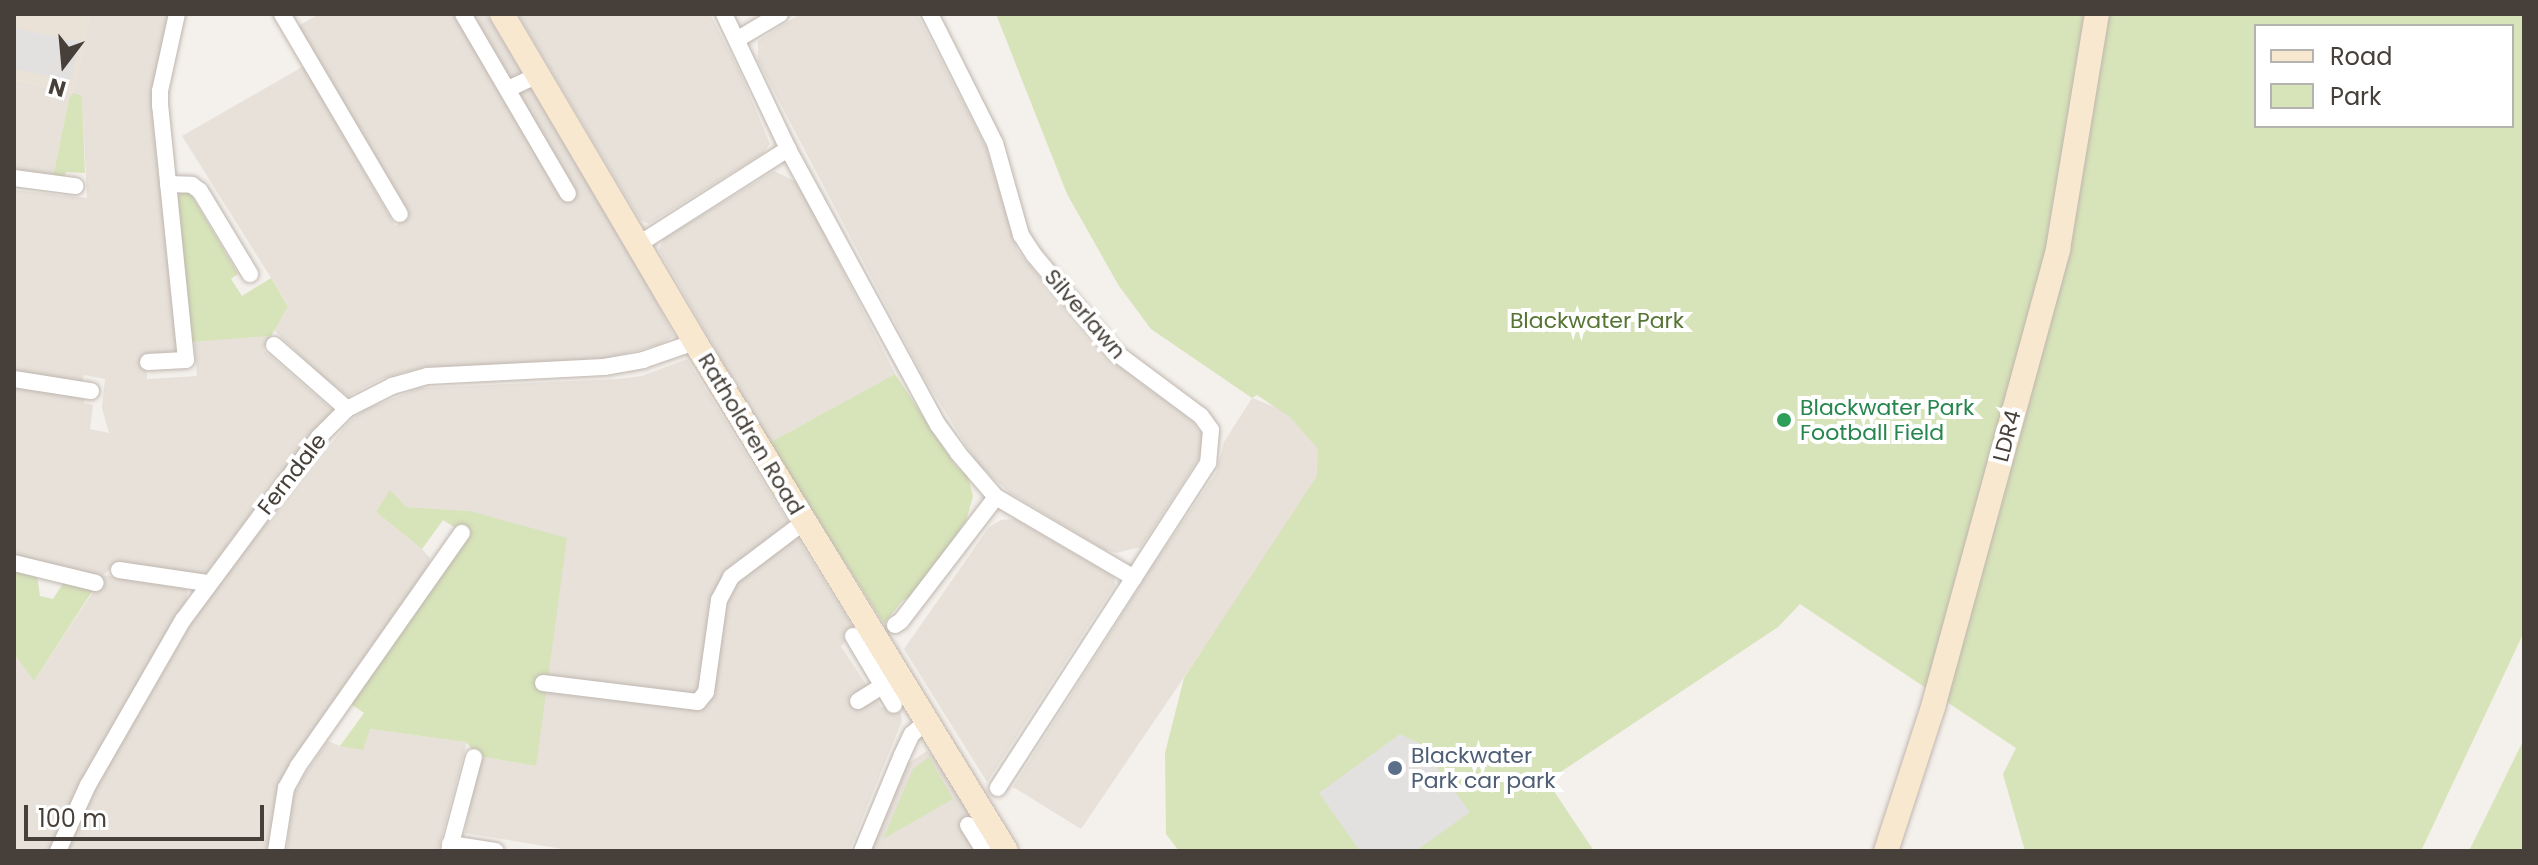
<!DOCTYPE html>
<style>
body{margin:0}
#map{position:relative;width:2538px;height:865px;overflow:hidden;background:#f4f0eb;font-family:Poppins,sans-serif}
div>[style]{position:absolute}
.residential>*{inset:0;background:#e7e1da}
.education>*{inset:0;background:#ebe2d7}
.green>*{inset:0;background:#d7e3b9}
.parking>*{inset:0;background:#e3e1df;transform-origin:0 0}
.roads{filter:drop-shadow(0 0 2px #bfb6af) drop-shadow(0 0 2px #bfb6af)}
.street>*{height:16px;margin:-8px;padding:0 8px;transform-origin:8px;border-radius:8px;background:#fff}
.secondary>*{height:24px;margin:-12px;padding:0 12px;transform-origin:12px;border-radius:12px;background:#f9e8d0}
.dots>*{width:22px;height:22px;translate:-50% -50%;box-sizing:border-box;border:4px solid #fff;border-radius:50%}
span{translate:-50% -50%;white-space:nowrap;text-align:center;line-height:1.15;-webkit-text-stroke:8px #fff;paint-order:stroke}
.street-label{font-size:22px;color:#47403a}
.park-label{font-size:22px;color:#567433}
.leisure-label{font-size:22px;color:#27864d}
.left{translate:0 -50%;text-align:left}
.service-label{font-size:22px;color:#4e5e75}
.frame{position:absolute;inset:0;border:16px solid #47403a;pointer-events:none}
.legend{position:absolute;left:2254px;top:24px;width:260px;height:104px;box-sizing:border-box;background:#fff;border:2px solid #b5b3b0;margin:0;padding:10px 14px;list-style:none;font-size:24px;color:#47403a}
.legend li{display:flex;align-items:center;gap:16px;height:40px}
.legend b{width:40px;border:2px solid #b5b3b0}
.north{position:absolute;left:24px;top:24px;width:80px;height:80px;-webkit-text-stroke:6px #fff;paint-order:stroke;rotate:196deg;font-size:22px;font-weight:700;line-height:32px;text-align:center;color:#47403a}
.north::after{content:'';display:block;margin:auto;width:28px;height:36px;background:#47403a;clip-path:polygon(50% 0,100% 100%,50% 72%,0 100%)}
.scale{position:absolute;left:24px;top:805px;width:240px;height:36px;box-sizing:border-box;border:4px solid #47403a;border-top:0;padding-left:10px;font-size:24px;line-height:28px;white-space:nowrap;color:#47403a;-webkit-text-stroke:6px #fff;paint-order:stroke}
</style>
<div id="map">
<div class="residential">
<div style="clip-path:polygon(90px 14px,169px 14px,153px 94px,178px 352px,145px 354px,147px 379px,197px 376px,194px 341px,271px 336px,263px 350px,335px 412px,278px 478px,205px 575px,116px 562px,104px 575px,183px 586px,188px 592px,186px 601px,93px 759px,50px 851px,14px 851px,14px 654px,34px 681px,100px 581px,14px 556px,14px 386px,84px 395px,84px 403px,93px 405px,90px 429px,109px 433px,102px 408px,105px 379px,84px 375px,82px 384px,14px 374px,14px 190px,87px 198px,82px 96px,69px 99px,53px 177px,14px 171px,14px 80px,73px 93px)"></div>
<div style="clip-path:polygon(319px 14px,486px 14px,609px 209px,674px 336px,661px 344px,597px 361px,424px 367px,381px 379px,348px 396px,322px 376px,274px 330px,288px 305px,182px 136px,304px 66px,395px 226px,408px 217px,298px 26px)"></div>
<div style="clip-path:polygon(518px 14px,710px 14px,740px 72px,770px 144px,762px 154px,649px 224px,640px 220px)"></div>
<div style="clip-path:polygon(800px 14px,917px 14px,986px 147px,1017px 250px,1106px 357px,1192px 421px,1204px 437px,1199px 458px,1141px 547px,1116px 553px,1105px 550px,1010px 493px,978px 464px,926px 381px,758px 61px,758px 41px)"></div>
<div style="clip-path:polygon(774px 171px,799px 183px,895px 374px,769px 443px,659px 250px,663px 239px)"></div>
<div style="clip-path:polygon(687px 359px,856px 632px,841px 646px,881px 707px,900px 709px,902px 721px,849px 851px,575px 851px,465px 833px,478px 756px,536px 766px,470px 511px,406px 507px,376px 512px,422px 549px,430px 558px,429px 565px,281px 781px,276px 794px,269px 851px,65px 851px,89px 799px,207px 596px,347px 424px,364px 410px,419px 388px,618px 379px,642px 376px)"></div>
<div style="clip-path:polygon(1252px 398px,1298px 416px,1334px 448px,1294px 515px,1081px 829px,1013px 787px,1150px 570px,1216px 473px,1224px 442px)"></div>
<div style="clip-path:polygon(1015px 519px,1114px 577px,1115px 585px,987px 782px,904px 649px,989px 527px,1001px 520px)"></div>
<div style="clip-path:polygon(369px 729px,467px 742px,438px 851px,287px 851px,291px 799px,305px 774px,328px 741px,340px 746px)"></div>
<div style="clip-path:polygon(927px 751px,937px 760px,993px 851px,871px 851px,907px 764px)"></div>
</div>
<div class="education">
<div style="clip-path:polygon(14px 14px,90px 14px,73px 93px,14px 80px)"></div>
</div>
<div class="green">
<div style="clip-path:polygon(evenodd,996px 14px,2524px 14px,2524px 632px,2421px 851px,2025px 851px,2003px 774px,2016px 748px,1800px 604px,1778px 627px,1547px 781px,1594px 851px,1179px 851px,1166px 834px,1165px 753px,1184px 678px,1317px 476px,1318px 449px,1290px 417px,1257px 395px,1252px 398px,1151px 329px,1119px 286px,1067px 194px,996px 14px,2256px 26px,2512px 26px,2512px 126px,2256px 126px,2256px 26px)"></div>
<div style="clip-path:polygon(73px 93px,82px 96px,85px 173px,66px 172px,64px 178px,53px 177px,69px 99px)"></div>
<div style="clip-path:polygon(189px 191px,238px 274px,231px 279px,242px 296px,271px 278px,288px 306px,271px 336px,190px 342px,176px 200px,181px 192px)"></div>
<div style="clip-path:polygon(895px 374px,955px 465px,968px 477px,973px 496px,966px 521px,917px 594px,902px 601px,884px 624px,769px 443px)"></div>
<div style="clip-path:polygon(390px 490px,406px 507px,470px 511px,567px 538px,536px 766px,478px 756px,466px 742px,370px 729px,363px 750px,340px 746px,364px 713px,351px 704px,468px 536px,443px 520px,422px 549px,376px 512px)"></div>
<div style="clip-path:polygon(14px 569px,37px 575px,40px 596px,53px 599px,64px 582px,93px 590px,34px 681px,14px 654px)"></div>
<div style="clip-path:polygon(2524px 739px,2524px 851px,2469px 851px)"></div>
<div style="clip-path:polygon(929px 757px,953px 799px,883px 839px,913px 769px)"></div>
</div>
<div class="parking">
<div style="left:14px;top:28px;width:67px;height:40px;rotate:12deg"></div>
<div style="clip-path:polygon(1400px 734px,1419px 743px,1470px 812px,1416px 851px,1360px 851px,1319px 793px)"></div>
</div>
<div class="roads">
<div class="street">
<div style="left:282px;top:14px;width:232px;rotate:59.5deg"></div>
<div style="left:463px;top:14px;width:208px;rotate:59.7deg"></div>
<div style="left:724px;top:14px;width:149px;rotate:64.6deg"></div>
<div style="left:788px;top:149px;width:314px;rotate:61.5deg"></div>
<div style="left:938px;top:425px;width:34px;rotate:54deg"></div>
<div style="left:958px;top:453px;width:58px;rotate:49.2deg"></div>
<div style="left:996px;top:497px;width:160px;rotate:30.4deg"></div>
<div style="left:930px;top:14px;width:144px;rotate:63.3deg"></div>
<div style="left:995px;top:143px;width:96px;rotate:74.2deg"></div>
<div style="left:1021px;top:235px;width:24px;rotate:57deg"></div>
<div style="left:1034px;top:255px;width:126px;rotate:50.1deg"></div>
<div style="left:1115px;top:352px;width:107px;rotate:36.7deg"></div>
<div style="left:1201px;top:416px;width:17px;rotate:54deg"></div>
<div style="left:1211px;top:430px;width:33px;rotate:95deg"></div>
<div style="left:1208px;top:463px;width:387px;rotate:122.9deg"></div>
<div style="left:738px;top:39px;width:49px;rotate:-30.8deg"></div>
<div style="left:508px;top:89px;width:33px;rotate:-25deg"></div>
<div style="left:14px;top:178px;width:62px;rotate:7.5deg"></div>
<div style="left:168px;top:184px;width:24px;rotate:2deg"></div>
<div style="left:192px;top:185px;width:10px;rotate:37deg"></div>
<div style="left:200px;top:191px;width:97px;rotate:58.9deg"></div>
<div style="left:639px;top:244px;width:177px;rotate:-32.5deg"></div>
<div style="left:274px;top:345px;width:97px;rotate:41.2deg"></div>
<div style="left:148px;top:362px;width:38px;rotate:-3deg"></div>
<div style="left:186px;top:360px;width:255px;rotate:-95.8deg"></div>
<div style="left:160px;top:106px;width:15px;rotate:-90deg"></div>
<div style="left:160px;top:91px;width:79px;rotate:-77.6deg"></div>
<div style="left:14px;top:379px;width:78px;rotate:8.9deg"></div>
<div style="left:14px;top:563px;width:84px;rotate:13.7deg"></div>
<div style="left:119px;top:570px;width:89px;rotate:8.4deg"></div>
<div style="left:895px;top:625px;width:7px;rotate:-34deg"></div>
<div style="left:901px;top:621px;width:156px;rotate:-52.5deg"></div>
<div style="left:853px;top:636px;width:80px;rotate:59.3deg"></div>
<div style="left:543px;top:683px;width:156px;rotate:7deg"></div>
<div style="left:698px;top:702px;width:13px;rotate:-51deg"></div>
<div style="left:706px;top:692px;width:93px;rotate:-82deg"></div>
<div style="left:719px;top:600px;width:26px;rotate:-62deg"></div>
<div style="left:731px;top:577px;width:91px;rotate:-37deg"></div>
<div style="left:858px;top:701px;width:28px;rotate:-32deg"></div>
<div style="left:968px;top:825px;width:31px;rotate:58deg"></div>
<div style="left:450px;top:844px;width:46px;rotate:8.8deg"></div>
<div style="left:58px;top:851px;width:72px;rotate:-65.6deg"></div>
<div style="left:88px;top:785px;width:190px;rotate:-60.1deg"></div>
<div style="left:183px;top:620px;width:228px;rotate:-53.4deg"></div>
<div style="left:319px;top:437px;width:40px;rotate:-45deg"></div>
<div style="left:347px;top:409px;width:51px;rotate:-27.1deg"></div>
<div style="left:392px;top:386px;width:36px;rotate:-16deg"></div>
<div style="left:427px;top:376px;width:177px;rotate:-2.9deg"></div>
<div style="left:604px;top:367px;width:40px;rotate:-10deg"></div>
<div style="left:643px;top:360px;width:55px;rotate:-19.1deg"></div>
<div style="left:276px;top:851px;width:64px;rotate:-81deg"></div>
<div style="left:286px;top:788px;width:25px;rotate:-61deg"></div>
<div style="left:298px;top:766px;width:285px;rotate:-54.9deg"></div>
<div style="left:449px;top:851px;width:97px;rotate:-75.1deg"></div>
<div style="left:862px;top:851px;width:104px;rotate:-67.4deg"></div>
<div style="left:902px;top:755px;width:23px;rotate:-65deg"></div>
<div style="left:912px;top:734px;width:20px;rotate:-41deg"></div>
</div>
<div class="secondary">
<div style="left:502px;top:14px;width:381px;rotate:59.5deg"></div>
<div style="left:695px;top:342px;width:596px;rotate:58.57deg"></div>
<div style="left:1886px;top:851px;width:151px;rotate:-71.9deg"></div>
<div style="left:1933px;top:707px;width:475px;rotate:-74.7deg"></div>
<div style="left:2058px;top:249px;width:238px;rotate:-80.6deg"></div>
</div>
</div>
<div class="dots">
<div style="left:1784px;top:420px;background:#2e9e5b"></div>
<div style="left:1395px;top:768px;background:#5c6f8a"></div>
</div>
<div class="street-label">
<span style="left:1085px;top:314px;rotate:49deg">Silverlawn</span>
<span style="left:751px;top:434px;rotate:59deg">Ratholdren Road</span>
<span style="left:2007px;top:436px;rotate:-75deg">LDR4</span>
<span style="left:292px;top:474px;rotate:-52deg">Ferndale</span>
</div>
<div class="park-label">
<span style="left:1597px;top:321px">Blackwater Park</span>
</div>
<div class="leisure-label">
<span class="left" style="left:1800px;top:420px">Blackwater Park<br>Football Field</span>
</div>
<div class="service-label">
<span class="left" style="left:1411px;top:768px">Blackwater<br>Park car park</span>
</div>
<div class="frame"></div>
<ul class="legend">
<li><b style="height:10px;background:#f9e8d0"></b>Road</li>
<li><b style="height:22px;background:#d7e3b9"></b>Park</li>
</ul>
<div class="north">N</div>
<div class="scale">100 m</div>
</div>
